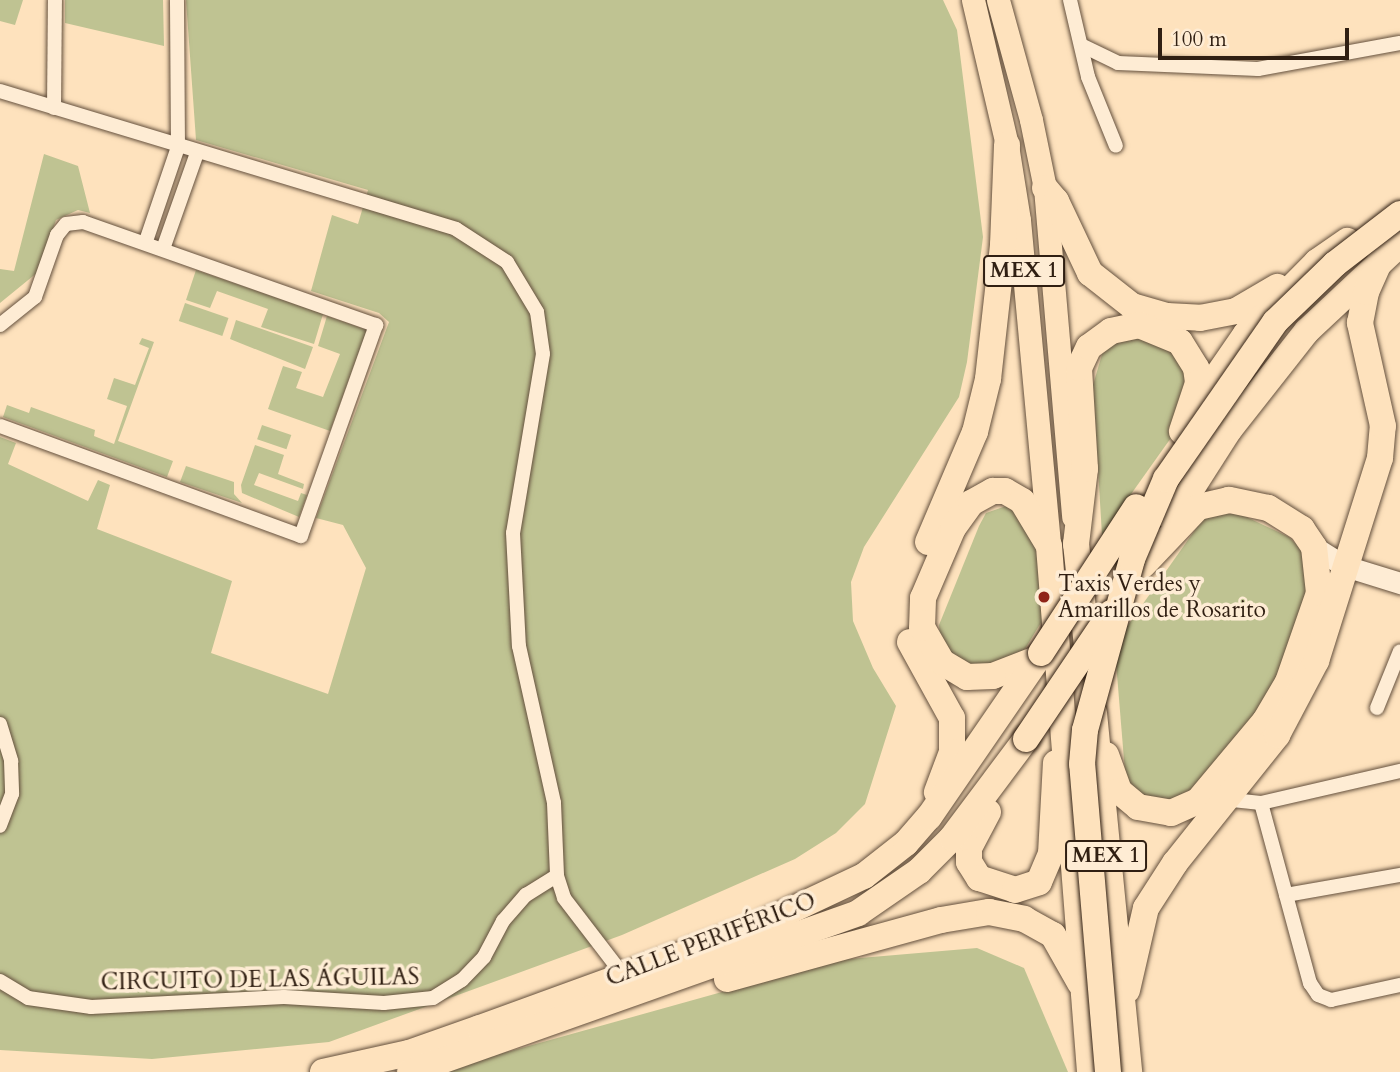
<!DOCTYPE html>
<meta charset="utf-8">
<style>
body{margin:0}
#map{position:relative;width:1400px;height:1072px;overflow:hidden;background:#fee2bd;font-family:Cardo,serif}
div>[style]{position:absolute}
.green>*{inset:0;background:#bfc392;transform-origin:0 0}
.roads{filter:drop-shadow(0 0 2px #64503d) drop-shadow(0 0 2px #64503d)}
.street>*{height:14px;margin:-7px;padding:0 7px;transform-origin:7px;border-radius:7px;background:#feecd4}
.secondary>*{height:21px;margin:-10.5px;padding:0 10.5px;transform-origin:10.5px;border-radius:10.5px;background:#feecd4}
.primary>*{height:23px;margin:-11.5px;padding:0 11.5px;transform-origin:11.5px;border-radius:11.5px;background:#fee2bd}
.highway>*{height:26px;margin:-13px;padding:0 13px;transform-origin:13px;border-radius:13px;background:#fee2bd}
.bridges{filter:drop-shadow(0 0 2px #301f12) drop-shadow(0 0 2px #301f12)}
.highway-bridge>*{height:26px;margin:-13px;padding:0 13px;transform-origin:13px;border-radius:13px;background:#fee2bd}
.dots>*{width:19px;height:19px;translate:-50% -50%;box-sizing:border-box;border:4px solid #feecd4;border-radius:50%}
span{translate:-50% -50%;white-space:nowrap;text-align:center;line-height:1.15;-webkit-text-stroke:7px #feecd4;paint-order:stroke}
.shield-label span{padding:2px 5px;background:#feecd4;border:2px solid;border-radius:5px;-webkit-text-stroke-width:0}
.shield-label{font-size:21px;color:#301f12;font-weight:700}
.poi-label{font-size:23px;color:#301f12}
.left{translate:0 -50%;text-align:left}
.street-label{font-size:23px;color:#301f12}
.scale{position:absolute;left:1158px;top:28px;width:191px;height:32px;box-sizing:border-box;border:4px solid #301f12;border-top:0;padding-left:9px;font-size:21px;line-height:24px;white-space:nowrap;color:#301f12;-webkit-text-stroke:5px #feecd4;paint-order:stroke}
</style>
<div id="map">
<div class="green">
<div style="clip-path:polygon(0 0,23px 0,15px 25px,0 21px)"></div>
<div style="clip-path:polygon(65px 0,163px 0,164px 46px,65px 23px)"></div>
<div style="clip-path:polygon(186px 0,943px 0,957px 30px,983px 237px,967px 362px,959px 397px,864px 547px,851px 582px,853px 621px,873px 668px,896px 706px,865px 804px,836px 833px,795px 859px,622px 935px,329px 1042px,152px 1059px,0 1050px,0 437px,16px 443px,8px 464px,88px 501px,98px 480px,110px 485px,97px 529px,232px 581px,211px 653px,328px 694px,366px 568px,343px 525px,316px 518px,389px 322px,379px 313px,311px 291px,332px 215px,358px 224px,368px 190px,196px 140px)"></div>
<div style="clip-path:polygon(44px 154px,78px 166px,90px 213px,78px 210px,56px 220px,38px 272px,0 303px,0 269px,14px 271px)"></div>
<div style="clip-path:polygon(196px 270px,323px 314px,314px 344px,261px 327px,268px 309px,217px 291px,210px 308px,186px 300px)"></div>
<div style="left:185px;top:303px;width:46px;height:19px;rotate:19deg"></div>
<div style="clip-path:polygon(327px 316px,367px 330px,330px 431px,268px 409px,283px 366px,302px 372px,296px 388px,323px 397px,340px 354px,318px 346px)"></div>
<div style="clip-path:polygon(236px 320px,313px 347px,305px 369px,230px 339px)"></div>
<div style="clip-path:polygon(1131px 334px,1178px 347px,1190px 375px,1178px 428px,1102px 535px,1093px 385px,1103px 351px)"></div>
<div style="clip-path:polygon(142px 338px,154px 342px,118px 441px,173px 461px,167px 477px,3px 417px,7px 405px,29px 413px,31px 407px,95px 430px,94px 436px,114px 444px,127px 406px,107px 399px,114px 378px,135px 385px,149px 348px,139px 344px)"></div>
<div style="left:262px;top:425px;width:31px;height:15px;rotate:19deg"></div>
<div style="clip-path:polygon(255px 445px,284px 455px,278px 474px,304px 484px,303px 489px,259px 473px,254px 485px,298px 501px,301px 493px,307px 495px,299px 517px,242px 493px,241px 485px)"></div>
<div style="clip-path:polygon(186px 466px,234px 482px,234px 494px,242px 503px,180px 482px)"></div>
<div style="clip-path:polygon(1009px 505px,1033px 529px,1045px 616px,1025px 649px,1003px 664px,969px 666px,953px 657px,940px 638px,939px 625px,979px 526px,986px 513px)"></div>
<div style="clip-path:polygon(1219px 513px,1240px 514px,1289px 537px,1306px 554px,1312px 578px,1290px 661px,1205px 787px,1169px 805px,1136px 798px,1125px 772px,1115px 650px,1121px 635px,1202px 520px)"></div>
<div style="clip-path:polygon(977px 948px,1024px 968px,1068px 1072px,435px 1072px,837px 960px)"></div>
</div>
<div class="roads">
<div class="street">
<div style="left:1070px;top:0;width:79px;rotate:76.8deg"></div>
<div style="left:1088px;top:77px;width:74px;rotate:67.9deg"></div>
<div style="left:1081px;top:45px;width:41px;rotate:25.9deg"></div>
<div style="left:1118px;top:63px;width:140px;rotate:2.5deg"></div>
<div style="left:1258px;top:69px;width:144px;rotate:-10.4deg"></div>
<div style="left:0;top:91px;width:476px;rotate:16.8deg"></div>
<div style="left:456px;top:229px;width:61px;rotate:32.9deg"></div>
<div style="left:507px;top:262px;width:58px;rotate:59deg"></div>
<div style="left:537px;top:312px;width:42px;rotate:81.9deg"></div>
<div style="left:543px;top:354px;width:181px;rotate:99.5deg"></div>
<div style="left:513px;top:533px;width:113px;rotate:87deg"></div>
<div style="left:519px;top:646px;width:161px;rotate:77.4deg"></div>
<div style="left:554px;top:803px;width:73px;rotate:87.6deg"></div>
<div style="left:557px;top:876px;width:23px;rotate:72deg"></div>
<div style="left:564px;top:898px;width:97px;rotate:52.5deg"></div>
<div style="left:54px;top:108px;width:108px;rotate:-89.5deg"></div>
<div style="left:146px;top:241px;width:99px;rotate:-71.2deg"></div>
<div style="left:178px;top:147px;width:147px;rotate:-90.4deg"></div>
<div style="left:163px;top:249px;width:102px;rotate:-70.5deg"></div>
<div style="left:0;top:325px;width:45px;rotate:-38.7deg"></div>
<div style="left:35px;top:297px;width:66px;rotate:-70.5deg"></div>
<div style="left:57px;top:235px;width:14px;rotate:-51deg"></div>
<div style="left:66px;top:224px;width:17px;rotate:-7deg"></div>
<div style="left:83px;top:222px;width:311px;rotate:19.4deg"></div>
<div style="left:376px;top:325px;width:224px;rotate:109.6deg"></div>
<div style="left:301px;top:536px;width:320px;rotate:-159.9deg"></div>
<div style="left:1377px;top:708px;width:61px;rotate:-68deg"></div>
<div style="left:0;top:724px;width:39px;rotate:73deg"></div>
<div style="left:11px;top:761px;width:33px;rotate:88deg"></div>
<div style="left:12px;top:794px;width:34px;rotate:111deg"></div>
<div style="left:1223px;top:799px;width:38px;rotate:6deg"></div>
<div style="left:1261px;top:803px;width:143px;rotate:-13deg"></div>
<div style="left:1261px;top:803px;width:187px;rotate:74.8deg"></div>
<div style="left:1310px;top:983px;width:14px;rotate:56deg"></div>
<div style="left:1318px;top:995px;width:14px;rotate:21deg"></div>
<div style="left:1331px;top:1000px;width:71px;rotate:-12.3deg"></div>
<div style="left:1286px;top:895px;width:116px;rotate:-10deg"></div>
<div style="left:0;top:981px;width:33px;rotate:31deg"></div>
<div style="left:28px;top:998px;width:64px;rotate:8.1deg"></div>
<div style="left:91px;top:1007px;width:193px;rotate:-3deg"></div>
<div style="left:284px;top:997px;width:100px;rotate:3.4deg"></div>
<div style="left:384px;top:1003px;width:49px;rotate:-5.8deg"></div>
<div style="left:433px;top:998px;width:34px;rotate:-32deg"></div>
<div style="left:462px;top:980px;width:32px;rotate:-46deg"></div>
<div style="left:484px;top:957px;width:41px;rotate:-62.2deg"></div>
<div style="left:503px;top:921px;width:35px;rotate:-49deg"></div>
<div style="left:526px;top:895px;width:36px;rotate:-32deg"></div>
</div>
<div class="secondary">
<div style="left:1314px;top:547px;width:36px;rotate:32deg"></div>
<div style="left:1345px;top:566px;width:58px;rotate:17.2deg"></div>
</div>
<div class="primary">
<div style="left:973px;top:0;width:149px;rotate:76.8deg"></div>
<div style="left:1007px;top:145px;width:76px;rotate:80.9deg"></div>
<div style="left:1019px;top:220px;width:327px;rotate:84.7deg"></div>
<div style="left:998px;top:0;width:124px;rotate:74.6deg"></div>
<div style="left:1031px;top:120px;width:69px;rotate:78.4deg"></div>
<div style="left:1045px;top:188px;width:330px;rotate:85.1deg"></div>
</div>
<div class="highway">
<div style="left:1045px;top:188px;width:17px;rotate:50deg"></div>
<div style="left:1056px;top:201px;width:80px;rotate:64.7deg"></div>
<div style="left:1090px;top:273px;width:53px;rotate:38.2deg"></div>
<div style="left:1132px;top:306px;width:36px;rotate:16deg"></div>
<div style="left:1167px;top:316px;width:33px;rotate:3deg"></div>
<div style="left:1200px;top:318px;width:37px;rotate:-11deg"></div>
<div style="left:1236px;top:311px;width:48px;rotate:-30.3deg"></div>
<div style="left:1197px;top:405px;width:86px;rotate:-55.4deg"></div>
<div style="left:1246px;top:334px;width:101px;rotate:-45.4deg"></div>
<div style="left:1317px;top:262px;width:37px;rotate:-35deg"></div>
<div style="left:1172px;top:519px;width:106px;rotate:-57.4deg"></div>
<div style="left:1229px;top:430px;width:126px;rotate:-51.8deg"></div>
<div style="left:1307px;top:331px;width:127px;rotate:-43.1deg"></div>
<div style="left:928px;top:542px;width:120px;rotate:-66.9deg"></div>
<div style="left:975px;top:432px;width:55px;rotate:-76.2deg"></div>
<div style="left:988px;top:379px;width:135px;rotate:-83.6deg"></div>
<div style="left:1003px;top:245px;width:100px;rotate:-87.7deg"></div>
<div style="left:910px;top:642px;width:87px;rotate:61.1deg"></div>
<div style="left:952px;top:718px;width:34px;rotate:90deg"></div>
<div style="left:952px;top:752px;width:43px;rotate:110.6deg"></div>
<div style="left:1037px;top:659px;width:47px;rotate:158.9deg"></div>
<div style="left:993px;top:676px;width:26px;rotate:178deg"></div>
<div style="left:967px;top:677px;width:29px;rotate:-149deg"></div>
<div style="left:942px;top:662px;width:39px;rotate:-120deg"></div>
<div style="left:922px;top:628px;width:30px;rotate:-88deg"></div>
<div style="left:923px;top:598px;width:76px;rotate:-66.8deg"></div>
<div style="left:953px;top:528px;width:31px;rotate:-54deg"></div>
<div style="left:971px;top:503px;width:25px;rotate:-29deg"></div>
<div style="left:993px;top:491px;width:12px"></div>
<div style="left:1005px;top:491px;width:20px;rotate:30deg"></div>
<div style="left:1022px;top:501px;width:52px;rotate:59deg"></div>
<div style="left:1049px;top:546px;width:528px;rotate:85.54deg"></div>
<div style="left:1089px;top:665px;width:122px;rotate:-96.1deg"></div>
<div style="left:1076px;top:544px;width:76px;rotate:-83.2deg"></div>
<div style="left:1085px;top:469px;width:101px;rotate:-93.4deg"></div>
<div style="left:1079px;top:368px;width:23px;rotate:-65deg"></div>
<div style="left:1089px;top:347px;width:27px;rotate:-36deg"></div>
<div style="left:1111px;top:331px;width:29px;rotate:-12deg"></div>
<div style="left:1139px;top:325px;width:44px;rotate:22.5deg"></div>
<div style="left:1180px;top:342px;width:31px;rotate:58deg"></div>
<div style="left:1196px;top:368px;width:15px;rotate:82deg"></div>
<div style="left:1198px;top:383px;width:51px;rotate:108.4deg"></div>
<div style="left:1094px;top:713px;width:361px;rotate:84.4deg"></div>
<div style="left:1106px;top:755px;width:38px;rotate:70deg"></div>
<div style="left:1119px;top:791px;width:25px;rotate:40deg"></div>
<div style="left:1138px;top:807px;width:34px;rotate:10deg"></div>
<div style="left:1171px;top:813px;width:30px;rotate:-24deg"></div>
<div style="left:1198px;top:801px;width:104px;rotate:-50.1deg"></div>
<div style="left:1265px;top:721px;width:45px;rotate:-59.5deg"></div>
<div style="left:1288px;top:682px;width:94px;rotate:-70.8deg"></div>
<div style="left:1319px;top:593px;width:46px;rotate:-96.2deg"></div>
<div style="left:1314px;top:547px;width:22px;rotate:-124deg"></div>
<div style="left:1302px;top:529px;width:40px;rotate:-148deg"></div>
<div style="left:1268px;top:508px;width:40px;rotate:-168deg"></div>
<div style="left:1229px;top:500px;width:32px;rotate:167deg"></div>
<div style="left:1198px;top:507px;width:80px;rotate:133.5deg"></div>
<div style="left:988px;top:812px;width:41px;rotate:117.8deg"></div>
<div style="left:969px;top:848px;width:14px;rotate:90deg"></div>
<div style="left:969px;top:862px;width:19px;rotate:58deg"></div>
<div style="left:979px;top:878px;width:38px;rotate:18deg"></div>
<div style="left:1015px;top:890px;width:25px;rotate:-18deg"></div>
<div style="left:1039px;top:882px;width:30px;rotate:-67deg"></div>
<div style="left:1051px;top:854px;width:91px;rotate:-86.9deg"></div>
<div style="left:727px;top:979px;width:222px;rotate:-15.4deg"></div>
<div style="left:941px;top:920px;width:49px;rotate:-9.5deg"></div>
<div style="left:989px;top:912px;width:36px;rotate:11deg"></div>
<div style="left:1024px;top:919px;width:33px;rotate:29deg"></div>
<div style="left:1053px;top:935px;width:55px;rotate:60.6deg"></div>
<div style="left:1127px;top:990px;width:84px;rotate:-77deg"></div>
<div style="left:1146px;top:908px;width:54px;rotate:-57.2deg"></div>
<div style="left:1175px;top:863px;width:164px;rotate:-51.4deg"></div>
<div style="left:1277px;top:735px;width:84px;rotate:-62.2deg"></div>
<div style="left:1316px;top:661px;width:213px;rotate:-72.5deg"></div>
<div style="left:1380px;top:458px;width:32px;rotate:-85deg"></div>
<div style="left:1383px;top:426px;width:106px;rotate:-102.6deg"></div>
<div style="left:1360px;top:323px;width:32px;rotate:-79deg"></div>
<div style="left:1366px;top:292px;width:32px;rotate:-66deg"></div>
<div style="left:323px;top:1072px;width:88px;rotate:-12.5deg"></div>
<div style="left:409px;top:1053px;width:75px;rotate:-19.4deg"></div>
<div style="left:480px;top:1028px;width:284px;rotate:-20deg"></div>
<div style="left:747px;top:931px;width:129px;rotate:-25.2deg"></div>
<div style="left:864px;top:876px;width:53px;rotate:-38.2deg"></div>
<div style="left:906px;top:843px;width:35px;rotate:-49deg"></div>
<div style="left:929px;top:817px;width:194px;rotate:-55.5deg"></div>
<div style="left:410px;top:1072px;width:475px;rotate:-19.5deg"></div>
<div style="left:858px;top:913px;width:74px;rotate:-34.5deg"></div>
<div style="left:919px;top:871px;width:47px;rotate:-45deg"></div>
<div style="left:952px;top:838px;width:124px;rotate:-53.2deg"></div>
</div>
</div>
<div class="bridges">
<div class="highway-bridge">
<div style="left:1041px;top:653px;width:174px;rotate:-56.9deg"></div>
<div style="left:1026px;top:739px;width:152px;rotate:-56deg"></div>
<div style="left:1108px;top:1072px;width:309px;rotate:-94.8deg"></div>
<div style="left:1082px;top:764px;width:34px;rotate:-85deg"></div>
<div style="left:1085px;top:730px;width:177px;rotate:-74.6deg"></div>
<div style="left:1132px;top:559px;width:87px;rotate:-67deg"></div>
<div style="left:1166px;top:479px;width:191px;rotate:-55.2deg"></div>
<div style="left:1275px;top:322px;width:83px;rotate:-44deg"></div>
<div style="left:1335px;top:264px;width:82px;rotate:-37.6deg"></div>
</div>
</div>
<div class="dots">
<div style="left:1044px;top:597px;background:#8f2418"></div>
</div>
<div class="shield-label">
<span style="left:1024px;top:271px">MEX 1</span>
<span style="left:1106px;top:856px">MEX 1</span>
</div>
<div class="poi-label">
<span class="left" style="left:1058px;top:597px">Taxis Verdes y<br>Amarillos de Rosarito</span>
</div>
<div class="street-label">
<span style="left:711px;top:940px;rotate:-21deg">CALLE PERIFÉRICO</span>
<span style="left:260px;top:980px;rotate:-1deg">CIRCUITO DE LAS ÁGUILAS</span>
</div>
<div class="scale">100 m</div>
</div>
